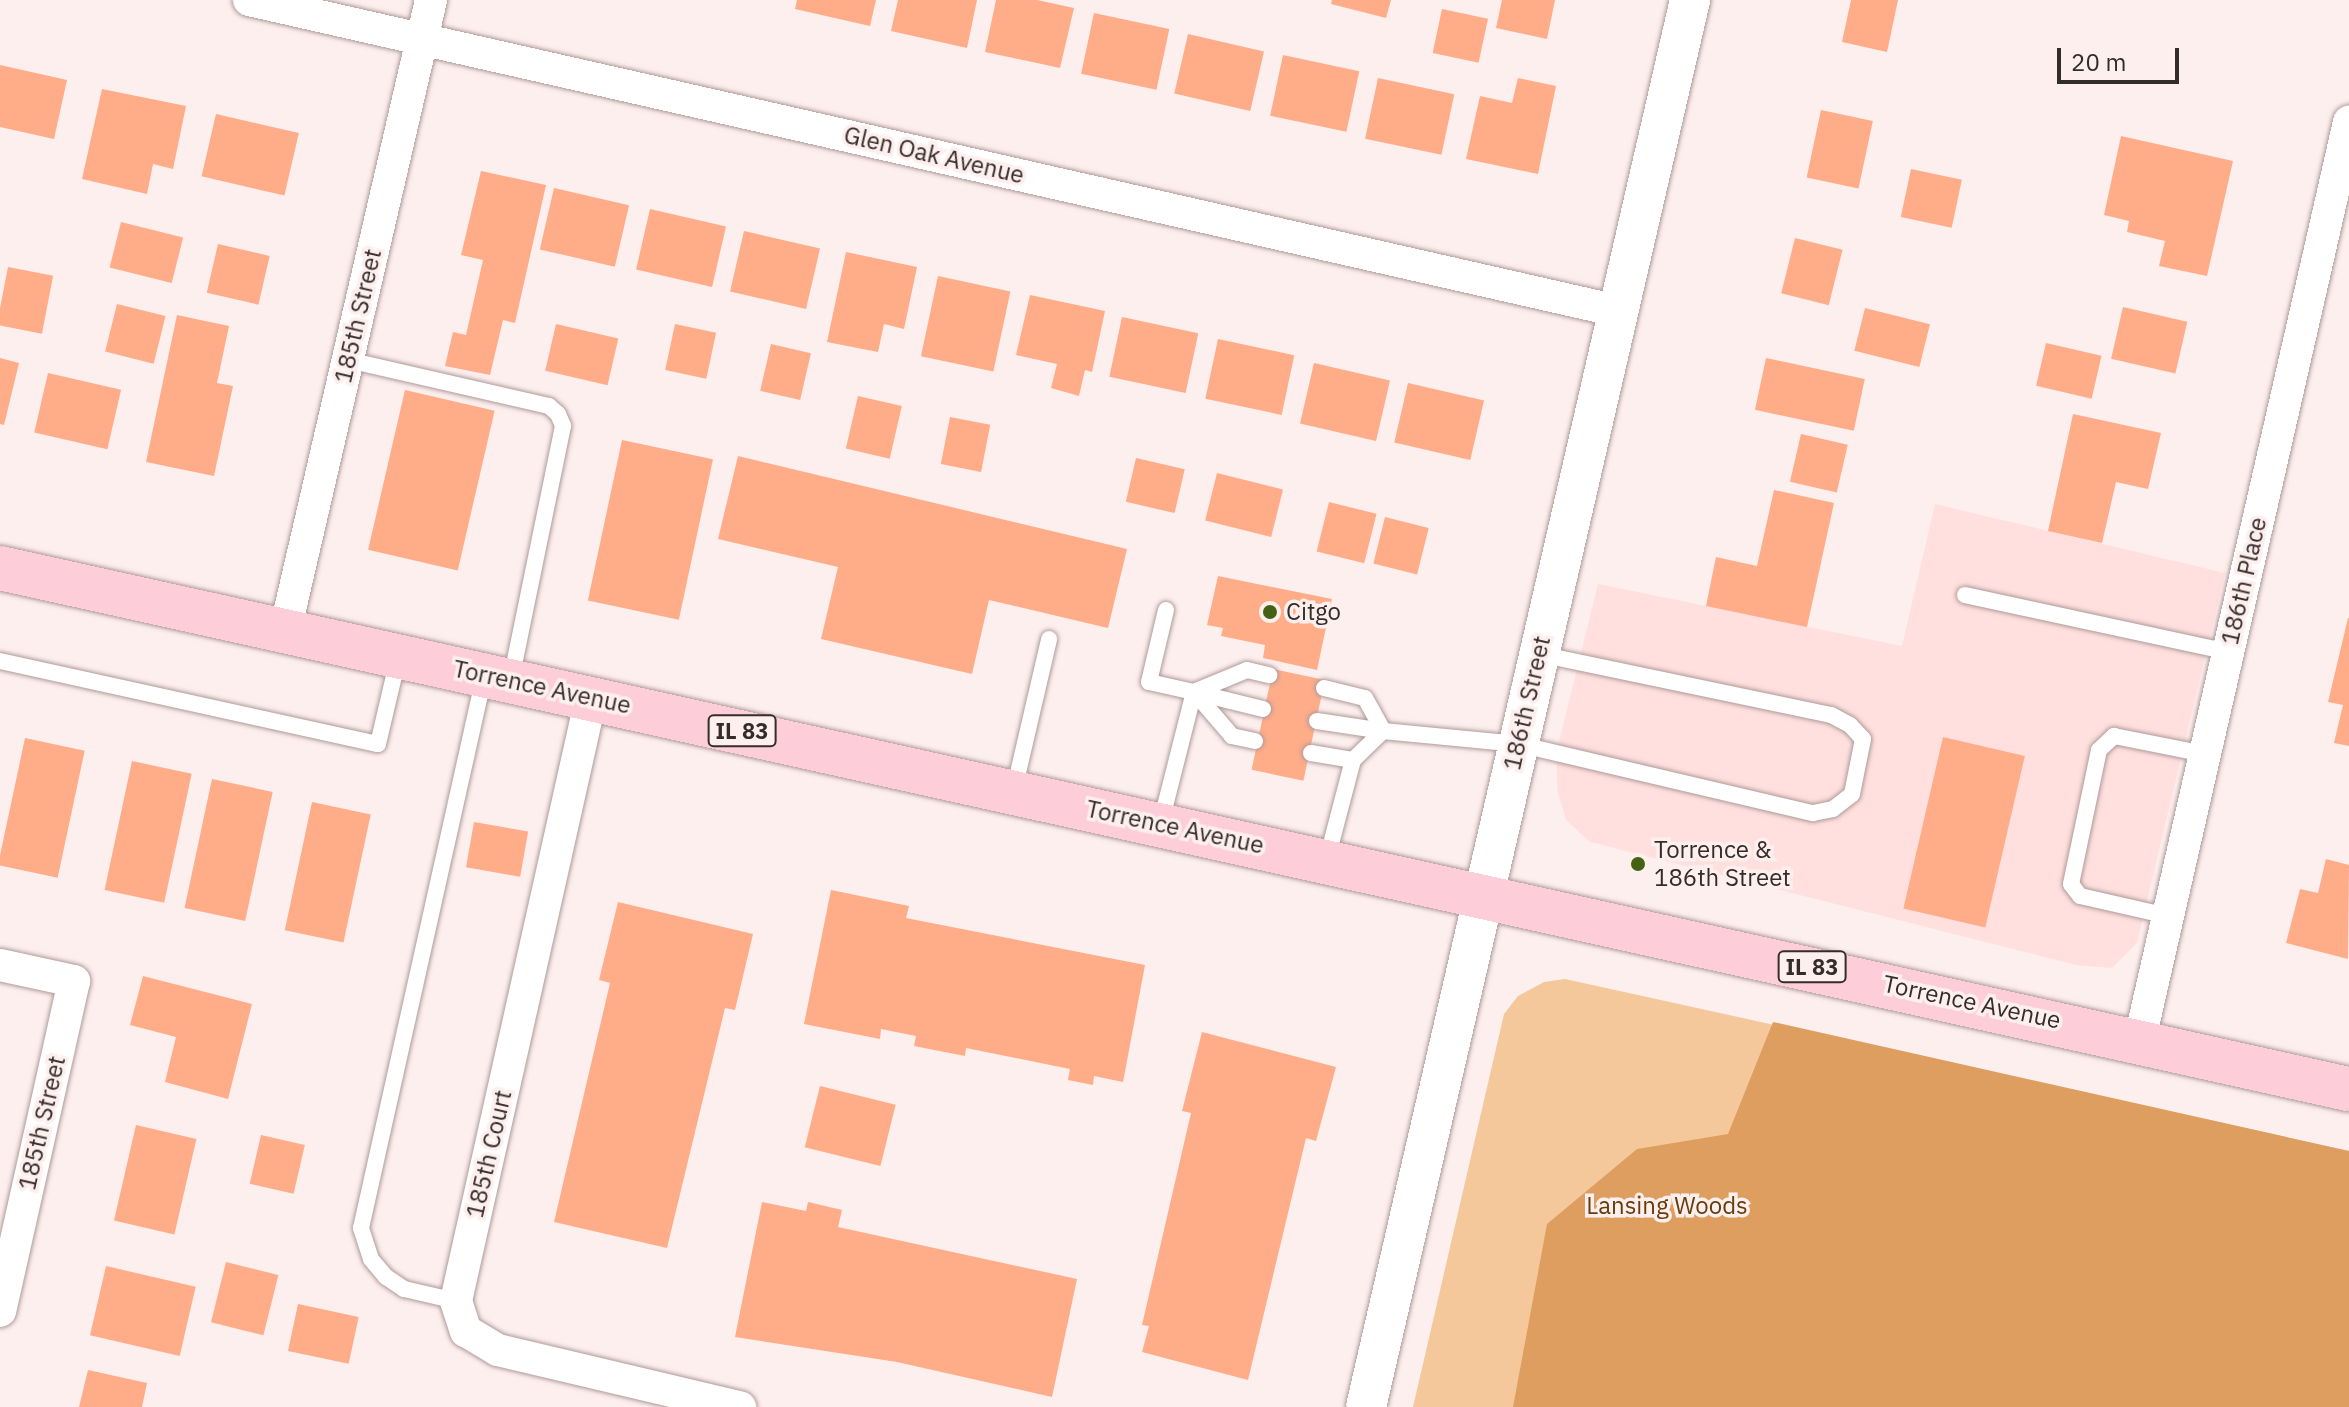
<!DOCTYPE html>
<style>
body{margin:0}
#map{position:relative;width:2349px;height:1407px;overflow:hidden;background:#fdefee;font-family:"IBM Plex Sans",sans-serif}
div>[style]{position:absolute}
.built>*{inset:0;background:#ffe0de}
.green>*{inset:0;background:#f5c89c}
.forest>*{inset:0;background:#dd9e5f}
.building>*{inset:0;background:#ffac89;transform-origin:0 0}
.roads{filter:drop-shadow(0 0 2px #af9a99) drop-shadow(0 0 2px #af9a99)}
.service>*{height:16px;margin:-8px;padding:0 8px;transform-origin:8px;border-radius:8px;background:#fff}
.minor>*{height:32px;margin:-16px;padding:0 16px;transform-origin:16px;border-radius:16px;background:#fff}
.tertiary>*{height:40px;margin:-20px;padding:0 20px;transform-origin:20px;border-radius:20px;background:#fff}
.primary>*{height:44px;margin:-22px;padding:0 22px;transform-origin:22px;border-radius:22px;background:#fecdda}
.dots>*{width:22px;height:22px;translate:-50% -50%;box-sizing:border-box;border:4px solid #fdefee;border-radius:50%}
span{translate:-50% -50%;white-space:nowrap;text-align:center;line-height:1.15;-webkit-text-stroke:7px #fdefee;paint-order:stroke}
.shield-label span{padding:2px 6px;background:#fdefee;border:2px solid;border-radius:6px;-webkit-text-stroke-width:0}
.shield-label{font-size:22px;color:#342c2b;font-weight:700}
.street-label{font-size:24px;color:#342c2b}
.poi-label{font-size:24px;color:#342c2b}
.left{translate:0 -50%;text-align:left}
.park-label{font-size:24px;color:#663d0b}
.scale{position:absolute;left:2057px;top:48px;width:122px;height:36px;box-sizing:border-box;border:4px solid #342c2b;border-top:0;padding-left:10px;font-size:24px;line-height:28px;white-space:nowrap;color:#342c2b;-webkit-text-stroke:6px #fdefee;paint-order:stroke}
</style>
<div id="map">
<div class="built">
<div style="clip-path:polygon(1935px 504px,2225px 573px,2137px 943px,2112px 968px,2076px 965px,1590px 842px,1566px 820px,1557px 789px,1557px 750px,1598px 584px,1902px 646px)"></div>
</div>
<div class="green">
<div style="clip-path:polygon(1565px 979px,2349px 1151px,2349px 1407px,1413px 1407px,1504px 1014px,1518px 996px,1544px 982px)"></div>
</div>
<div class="forest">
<div style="clip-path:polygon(1773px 1022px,2349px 1151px,2349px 1407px,1513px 1407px,1547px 1224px,1637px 1149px,1728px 1134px)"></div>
</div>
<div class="building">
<div style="clip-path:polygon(797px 0,876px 0,870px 26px,795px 9px)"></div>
<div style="clip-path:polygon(898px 0,977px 0,967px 48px,891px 31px)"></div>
<div style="clip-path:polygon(996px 0,1037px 0,1074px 8px,1060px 68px,985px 52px)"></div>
<div style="clip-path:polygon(1332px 0,1391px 0,1386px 18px,1331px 4px)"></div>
<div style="clip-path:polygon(1502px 0,1555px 0,1547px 39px,1496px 28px)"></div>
<div style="clip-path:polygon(1851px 0,1898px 0,1887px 52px,1842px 42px)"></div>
<div style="left:1442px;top:9px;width:47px;height:45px;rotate:12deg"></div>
<div style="left:1094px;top:13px;width:77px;height:62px;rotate:12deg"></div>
<div style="left:1188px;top:34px;width:78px;height:61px;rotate:13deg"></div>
<div style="left:1283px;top:55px;width:78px;height:62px;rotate:12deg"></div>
<div style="clip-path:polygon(0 65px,67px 80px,54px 139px,0 127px)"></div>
<div style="left:1378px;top:78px;width:78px;height:62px;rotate:12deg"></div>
<div style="clip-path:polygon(1518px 78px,1556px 86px,1538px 174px,1466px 159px,1480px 96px,1512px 103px)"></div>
<div style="clip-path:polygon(102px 89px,186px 106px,173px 169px,153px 164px,147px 194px,82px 179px)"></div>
<div style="left:1821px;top:110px;width:53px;height:69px;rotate:12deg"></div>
<div style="left:216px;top:114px;width:85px;height:64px;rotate:13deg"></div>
<div style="clip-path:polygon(2121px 136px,2233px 161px,2207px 276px,2159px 266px,2165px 241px,2127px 232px,2129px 221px,2104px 215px)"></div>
<div style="left:1911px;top:169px;width:52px;height:49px;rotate:12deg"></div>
<div style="clip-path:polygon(481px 171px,546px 185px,515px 323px,503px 320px,490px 375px,445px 366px,453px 332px,466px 335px,483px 260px,461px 255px)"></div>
<div style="left:554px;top:188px;width:77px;height:63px;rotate:13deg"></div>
<div style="left:650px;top:209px;width:78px;height:62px;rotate:13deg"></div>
<div style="left:121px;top:222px;width:64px;height:47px;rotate:14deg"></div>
<div style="left:744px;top:231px;width:78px;height:62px;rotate:13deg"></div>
<div style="left:1795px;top:238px;width:49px;height:57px;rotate:14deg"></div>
<div style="left:218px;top:244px;width:53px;height:50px;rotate:13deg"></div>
<div style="clip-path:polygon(846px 252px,917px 267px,904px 329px,884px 324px,878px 352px,827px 342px)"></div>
<div style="left:8px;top:267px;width:46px;height:59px;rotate:11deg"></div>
<div style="left:938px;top:276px;width:74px;height:82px;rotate:12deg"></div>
<div style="clip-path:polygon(1030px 295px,1105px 311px,1092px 372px,1085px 370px,1079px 396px,1051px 388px,1057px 364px,1016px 355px)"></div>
<div style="left:117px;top:304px;width:50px;height:49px;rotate:14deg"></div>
<div style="left:2123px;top:307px;width:66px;height:53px;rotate:13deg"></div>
<div style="left:1865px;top:308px;width:67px;height:44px;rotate:14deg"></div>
<div style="clip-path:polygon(177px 315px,229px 326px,217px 383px,233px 386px,214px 476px,146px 462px)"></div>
<div style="left:1122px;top:317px;width:78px;height:61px;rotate:12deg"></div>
<div style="left:556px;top:324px;width:64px;height:48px;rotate:13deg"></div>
<div style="left:675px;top:324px;width:42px;height:47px;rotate:12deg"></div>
<div style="left:1218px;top:339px;width:78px;height:61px;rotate:12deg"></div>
<div style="left:2046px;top:343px;width:57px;height:44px;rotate:13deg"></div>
<div style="left:771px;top:344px;width:41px;height:48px;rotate:13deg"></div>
<div style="clip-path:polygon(0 358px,19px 363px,4px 425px,0 424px)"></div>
<div style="left:1766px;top:358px;width:101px;height:53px;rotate:12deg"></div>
<div style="left:1314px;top:363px;width:78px;height:62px;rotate:13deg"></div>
<div style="left:48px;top:373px;width:75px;height:61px;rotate:13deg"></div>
<div style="left:1408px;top:383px;width:78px;height:61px;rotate:13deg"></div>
<div style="left:405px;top:390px;width:92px;height:164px;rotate:13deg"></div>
<div style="left:858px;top:396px;width:45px;height:54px;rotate:13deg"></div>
<div style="clip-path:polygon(2073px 414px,2161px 433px,2148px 489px,2116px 482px,2102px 543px,2048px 531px)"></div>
<div style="left:950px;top:417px;width:41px;height:48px;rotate:11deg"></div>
<div style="left:1801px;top:434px;width:48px;height:49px;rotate:13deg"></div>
<div style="left:622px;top:440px;width:93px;height:164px;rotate:12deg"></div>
<div style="clip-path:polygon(738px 456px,1127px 549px,1108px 628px,989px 600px,972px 674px,821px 639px,838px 567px,718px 539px)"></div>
<div style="left:1136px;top:458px;width:50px;height:45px;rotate:13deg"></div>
<div style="left:1217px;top:473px;width:68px;height:49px;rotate:14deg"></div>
<div style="clip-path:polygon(1774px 490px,1834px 503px,1807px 627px,1706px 606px,1716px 557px,1757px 566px)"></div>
<div style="left:1329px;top:502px;width:49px;height:51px;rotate:14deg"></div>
<div style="left:1385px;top:517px;width:45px;height:48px;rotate:14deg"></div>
<div style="clip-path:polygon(1218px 576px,1332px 599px,1317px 670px,1263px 658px,1265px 645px,1221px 636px,1223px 628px,1207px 625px)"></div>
<div style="clip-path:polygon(2348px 618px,2349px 618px,2349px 746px,2334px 743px,2343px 705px,2328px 702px)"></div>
<div style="left:1273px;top:669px;width:53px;height:103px;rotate:12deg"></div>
<div style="left:1943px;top:737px;width:84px;height:176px;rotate:13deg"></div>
<div style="left:25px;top:738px;width:61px;height:130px;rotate:12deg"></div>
<div style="left:132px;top:761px;width:61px;height:132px;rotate:12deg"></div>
<div style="left:212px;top:779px;width:62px;height:132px;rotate:12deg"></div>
<div style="left:312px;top:802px;width:60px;height:131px;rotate:12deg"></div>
<div style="left:474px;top:822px;width:55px;height:46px;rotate:10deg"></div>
<div style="clip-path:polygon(2326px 859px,2349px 865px,2348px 959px,2286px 943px,2300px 889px,2318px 893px)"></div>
<div style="clip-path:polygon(831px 890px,909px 906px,906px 918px,1145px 965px,1123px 1082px,1094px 1076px,1093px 1085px,1068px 1080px,1070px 1069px,966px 1048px,965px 1056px,914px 1046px,916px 1036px,881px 1029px,880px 1039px,804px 1024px)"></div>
<div style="clip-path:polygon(618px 902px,753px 934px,735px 1010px,725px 1008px,667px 1248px,554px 1222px,610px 983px,599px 980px)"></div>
<div style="clip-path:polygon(143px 976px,252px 1004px,228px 1099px,165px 1082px,176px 1037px,130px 1025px)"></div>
<div style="clip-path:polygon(1202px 1032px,1336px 1067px,1316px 1141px,1306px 1138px,1248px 1380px,1142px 1352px,1149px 1326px,1142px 1325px,1191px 1113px,1182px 1111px)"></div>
<div style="left:820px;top:1086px;width:78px;height:63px;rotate:14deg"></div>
<div style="left:136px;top:1125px;width:62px;height:98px;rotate:13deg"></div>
<div style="left:261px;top:1135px;width:45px;height:50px;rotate:13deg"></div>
<div style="clip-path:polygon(762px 1202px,806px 1211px,808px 1202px,842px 1210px,838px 1227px,1077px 1279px,1052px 1397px,897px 1362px,735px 1337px)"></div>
<div style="left:226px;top:1262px;width:54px;height:62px;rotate:14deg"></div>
<div style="left:106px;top:1266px;width:92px;height:71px;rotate:13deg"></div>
<div style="left:298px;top:1304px;width:62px;height:48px;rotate:12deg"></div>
<div style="clip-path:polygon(88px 1370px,147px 1383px,142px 1407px,79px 1407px)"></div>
</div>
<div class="roads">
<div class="service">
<div style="left:348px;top:360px;width:206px;rotate:12.9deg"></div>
<div style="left:549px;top:406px;width:12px;rotate:42deg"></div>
<div style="left:558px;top:414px;width:13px;rotate:67deg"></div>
<div style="left:563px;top:426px;width:258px;rotate:101.6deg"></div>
<div style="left:1965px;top:595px;width:269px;rotate:12.2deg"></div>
<div style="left:1166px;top:610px;width:74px;rotate:103.3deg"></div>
<div style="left:1149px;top:682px;width:46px;rotate:12.5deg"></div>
<div style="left:0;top:661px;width:387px;rotate:12.4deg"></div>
<div style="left:378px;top:744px;width:87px;rotate:-76.8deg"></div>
<div style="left:1324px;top:688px;width:42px;rotate:13.7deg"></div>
<div style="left:1365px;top:698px;width:38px;rotate:61deg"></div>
<div style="left:1383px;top:731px;width:136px;rotate:5.5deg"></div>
<div style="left:1518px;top:744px;width:303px;rotate:13.2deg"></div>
<div style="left:1813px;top:813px;width:20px;rotate:-11deg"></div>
<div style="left:1833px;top:809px;width:24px;rotate:-38deg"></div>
<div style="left:1852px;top:794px;width:56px;rotate:-78.7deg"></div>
<div style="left:1863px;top:739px;width:19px;rotate:-133deg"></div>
<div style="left:1850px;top:725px;width:21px;rotate:-152deg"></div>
<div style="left:1831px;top:715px;width:297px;rotate:-168.2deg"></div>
<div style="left:1317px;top:721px;width:67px;rotate:8.6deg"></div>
<div style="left:1255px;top:741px;width:24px;rotate:-168deg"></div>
<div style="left:1232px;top:736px;width:58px;rotate:-130.8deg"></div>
<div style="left:1194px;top:692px;width:57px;rotate:-22.5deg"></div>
<div style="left:1247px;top:670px;width:23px;rotate:13deg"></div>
<div style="left:1311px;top:753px;width:43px;rotate:9.5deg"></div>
<div style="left:1353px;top:760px;width:42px;rotate:-44deg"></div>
<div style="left:1014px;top:790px;width:155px;rotate:-76.9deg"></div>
<div style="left:1161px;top:822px;width:134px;rotate:-75.8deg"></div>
<div style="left:1194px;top:692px;width:71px;rotate:13.8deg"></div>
<div style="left:1327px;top:859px;width:102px;rotate:-75.3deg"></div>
<div style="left:2168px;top:916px;width:90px;rotate:-167.2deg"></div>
<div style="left:2080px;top:896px;width:15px;rotate:-127deg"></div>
<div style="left:2071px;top:884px;width:137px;rotate:-78.2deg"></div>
<div style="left:2099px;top:750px;width:21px;rotate:-43deg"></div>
<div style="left:2114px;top:736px;width:93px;rotate:11.2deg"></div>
<div style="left:456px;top:1301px;width:53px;rotate:-167deg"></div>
<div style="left:404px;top:1289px;width:22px;rotate:-146deg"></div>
<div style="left:386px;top:1277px;width:23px;rotate:-130deg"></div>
<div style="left:371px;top:1259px;width:33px;rotate:-108deg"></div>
<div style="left:361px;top:1228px;width:565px;rotate:-77.42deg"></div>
</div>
<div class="minor">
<div style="left:249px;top:0;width:1404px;rotate:12.8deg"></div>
<div style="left:285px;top:631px;width:648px;rotate:-76.97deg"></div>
<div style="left:591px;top:698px;width:618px;rotate:102.62deg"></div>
<div style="left:456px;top:1301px;width:32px;rotate:72deg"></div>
<div style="left:466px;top:1331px;width:37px;rotate:31deg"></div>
<div style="left:498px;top:1350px;width:249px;rotate:13.3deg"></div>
<div style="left:0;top:965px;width:76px;rotate:12.2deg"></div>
<div style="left:74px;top:981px;width:338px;rotate:102.6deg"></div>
<div style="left:2140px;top:1039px;width:941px;rotate:-77.16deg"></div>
</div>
<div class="tertiary">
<div style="left:1366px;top:1407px;width:1444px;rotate:-77.03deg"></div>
</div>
<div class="primary">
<div style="left:0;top:568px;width:2406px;rotate:12.51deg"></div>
</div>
</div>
<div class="dots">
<div style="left:1270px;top:612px;background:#446114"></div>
<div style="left:1638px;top:864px;background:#446114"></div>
</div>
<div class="shield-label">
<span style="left:742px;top:731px">IL 83</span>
<span style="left:1812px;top:967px">IL 83</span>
</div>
<div class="street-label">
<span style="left:934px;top:155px;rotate:13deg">Glen Oak Avenue</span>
<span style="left:358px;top:316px;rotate:-77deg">185th Street</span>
<span style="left:2244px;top:581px;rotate:-77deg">186th Place</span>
<span style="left:542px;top:687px;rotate:12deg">Torrence Avenue</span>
<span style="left:1527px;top:703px;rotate:-77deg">186th Street</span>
<span style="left:1175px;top:827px;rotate:12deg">Torrence Avenue</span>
<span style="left:1972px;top:1002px;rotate:12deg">Torrence Avenue</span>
<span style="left:42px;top:1123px;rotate:-77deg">185th Street</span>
<span style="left:489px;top:1154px;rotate:-77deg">185th Court</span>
</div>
<div class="poi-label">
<span class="left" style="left:1286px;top:612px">Citgo</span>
<span class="left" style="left:1654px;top:864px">Torrence &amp;<br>186th Street</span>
</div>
<div class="park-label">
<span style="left:1667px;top:1206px">Lansing Woods</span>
</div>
<div class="scale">20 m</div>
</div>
